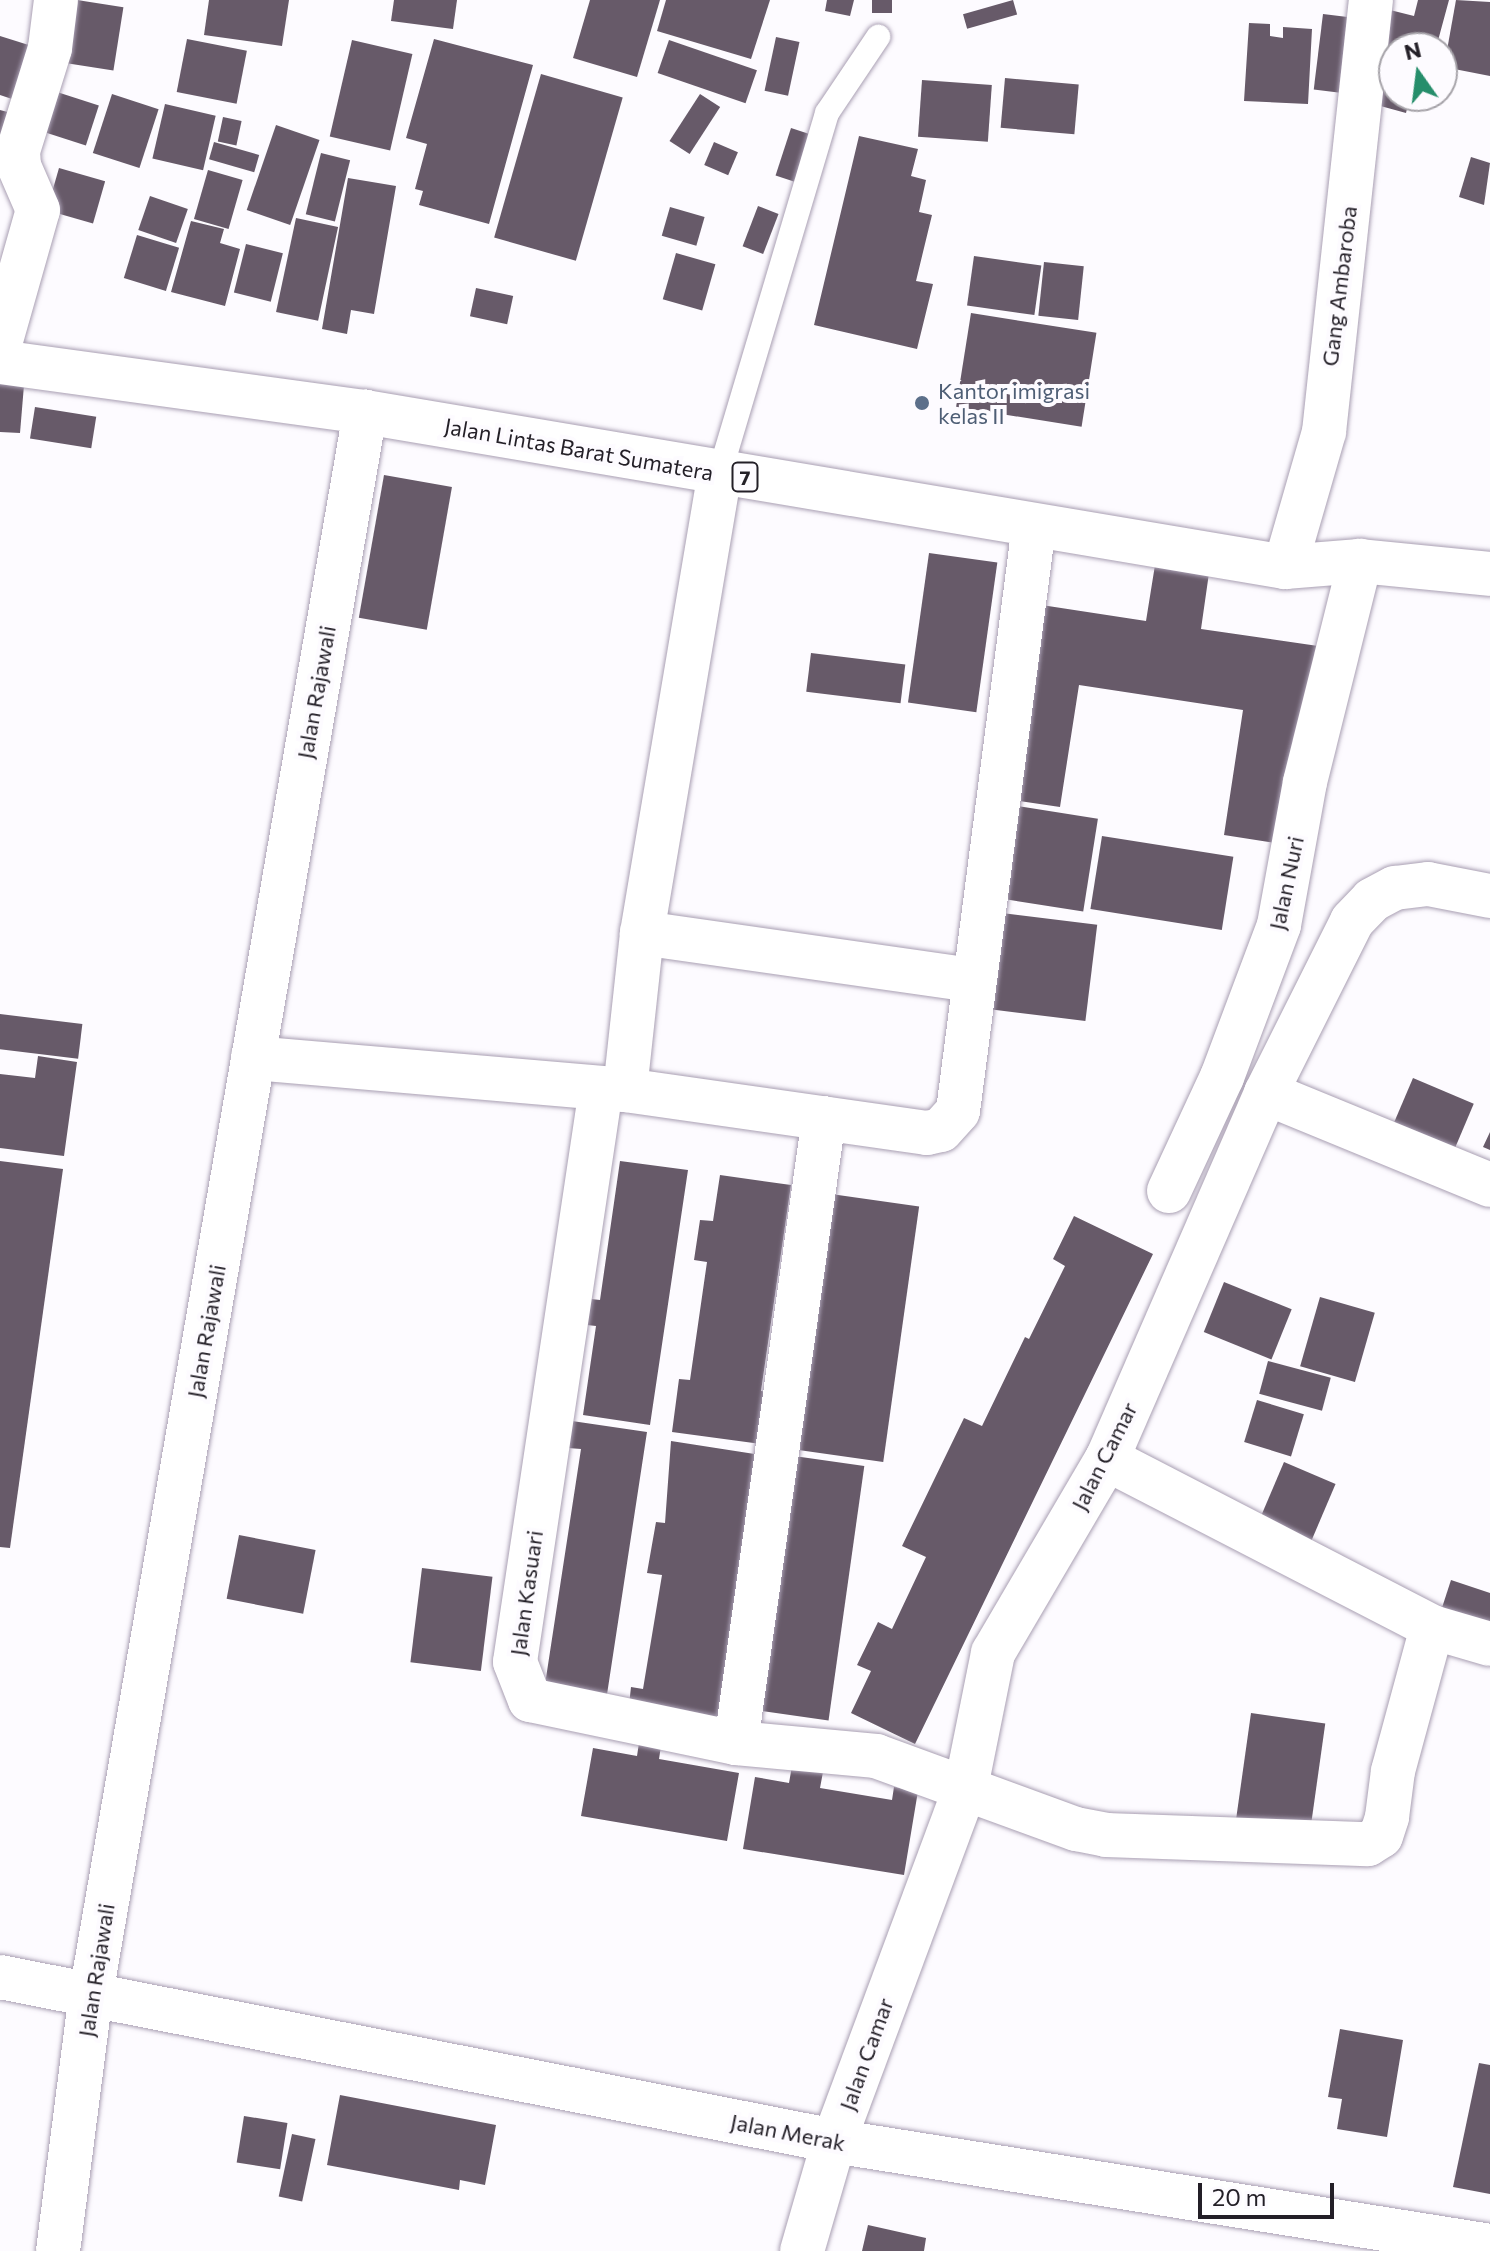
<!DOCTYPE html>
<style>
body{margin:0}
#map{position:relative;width:1490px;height:2251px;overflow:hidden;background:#fdfbff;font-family:Commissioner,sans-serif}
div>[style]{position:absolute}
.building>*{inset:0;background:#675a69;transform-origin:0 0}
.roads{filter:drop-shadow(0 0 2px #a99fb3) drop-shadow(0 0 2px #a99fb3)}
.lane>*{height:24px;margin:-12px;padding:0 12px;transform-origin:12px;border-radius:12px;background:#fff}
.street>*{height:44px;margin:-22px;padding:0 22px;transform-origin:22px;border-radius:22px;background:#fff}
.secondary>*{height:44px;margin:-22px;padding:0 22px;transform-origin:22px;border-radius:22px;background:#fff}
.highway>*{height:44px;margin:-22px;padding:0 22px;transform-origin:22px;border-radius:22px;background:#fff}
.dots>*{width:22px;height:22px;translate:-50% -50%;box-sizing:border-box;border:4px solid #fdfbff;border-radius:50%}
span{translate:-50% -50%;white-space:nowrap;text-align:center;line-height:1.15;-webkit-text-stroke:8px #fdfbff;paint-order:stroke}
.shield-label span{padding:2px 6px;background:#fdfbff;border:2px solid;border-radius:6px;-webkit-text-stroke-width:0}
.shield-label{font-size:20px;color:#231f27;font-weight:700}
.street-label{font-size:22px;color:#231f27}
.service-label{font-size:22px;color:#4e5e75}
.left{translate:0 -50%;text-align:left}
.north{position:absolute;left:1378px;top:32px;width:80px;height:80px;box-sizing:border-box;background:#fdfbff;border:2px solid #a6a3a9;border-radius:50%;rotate:346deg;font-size:22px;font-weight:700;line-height:32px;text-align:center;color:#231f27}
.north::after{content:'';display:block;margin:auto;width:28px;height:36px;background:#268e6b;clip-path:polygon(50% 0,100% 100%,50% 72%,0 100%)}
.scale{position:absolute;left:1198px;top:2183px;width:136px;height:36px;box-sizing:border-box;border:4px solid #231f27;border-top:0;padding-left:10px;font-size:24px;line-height:28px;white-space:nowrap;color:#231f27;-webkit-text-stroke:6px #fdfbff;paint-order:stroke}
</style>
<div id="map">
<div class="building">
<div style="left:77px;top:0;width:47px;height:64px;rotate:9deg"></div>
<div style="clip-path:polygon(209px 0,289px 0,282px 46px,204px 35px)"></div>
<div style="clip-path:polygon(394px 0,457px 0,453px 29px,391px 21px)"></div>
<div style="clip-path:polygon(590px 0,660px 0,637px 77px,573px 58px)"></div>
<div style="clip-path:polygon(666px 0,770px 0,751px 59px,657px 31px)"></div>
<div style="clip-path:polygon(827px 0,854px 0,850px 16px,825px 11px)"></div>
<div style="left:872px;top:0;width:20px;height:13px"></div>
<div style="left:1013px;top:0;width:15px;height:52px;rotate:74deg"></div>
<div style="clip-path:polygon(1418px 0,1449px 0,1436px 48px,1394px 48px,1394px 96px,1410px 96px,1406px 113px,1366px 102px,1390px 10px,1414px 16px)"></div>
<div style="clip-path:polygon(1456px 0,1490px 2px,1490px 76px,1444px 67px)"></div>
<div style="left:1323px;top:14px;width:41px;height:76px;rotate:7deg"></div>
<div style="clip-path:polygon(1249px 23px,1270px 24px,1270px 36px,1283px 38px,1283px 27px,1312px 29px,1308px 104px,1244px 101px)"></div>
<div style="clip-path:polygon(0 36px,35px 47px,18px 101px,0 95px)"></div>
<div style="left:776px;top:37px;width:24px;height:55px;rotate:12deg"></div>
<div style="left:187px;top:39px;width:61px;height:54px;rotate:11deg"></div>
<div style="clip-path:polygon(434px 39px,533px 65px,489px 224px,419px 205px,423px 191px,415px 189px,427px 144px,406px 138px)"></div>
<div style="left:352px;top:40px;width:62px;height:99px;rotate:13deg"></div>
<div style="left:669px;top:40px;width:93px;height:35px;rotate:19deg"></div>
<div style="left:541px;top:74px;width:85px;height:170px;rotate:16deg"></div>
<div style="left:1005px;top:78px;width:74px;height:50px;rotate:5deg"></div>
<div style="left:922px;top:80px;width:70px;height:57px;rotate:4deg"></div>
<div style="left:57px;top:92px;width:44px;height:42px;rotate:18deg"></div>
<div style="left:112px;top:94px;width:49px;height:62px;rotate:18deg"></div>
<div style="left:700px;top:94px;width:24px;height:56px;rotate:33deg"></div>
<div style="left:165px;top:104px;width:52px;height:56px;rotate:13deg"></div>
<div style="clip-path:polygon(0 110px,15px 114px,0 169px)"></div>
<div style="left:223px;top:117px;width:19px;height:25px;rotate:12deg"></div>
<div style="left:276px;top:125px;width:46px;height:90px;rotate:19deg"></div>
<div style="left:791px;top:128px;width:20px;height:50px;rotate:18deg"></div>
<div style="clip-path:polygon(859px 136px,918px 149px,911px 176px,926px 180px,919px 212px,932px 215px,916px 281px,933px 284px,917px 349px,814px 325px)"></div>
<div style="left:214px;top:142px;width:47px;height:18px;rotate:16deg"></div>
<div style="left:714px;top:142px;width:26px;height:25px;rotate:23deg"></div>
<div style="left:321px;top:153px;width:30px;height:63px;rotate:14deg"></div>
<div style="clip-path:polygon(1471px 157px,1490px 163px,1484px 205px,1459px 197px)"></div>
<div style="left:59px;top:168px;width:48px;height:44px;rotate:16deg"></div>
<div style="left:208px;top:170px;width:36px;height:51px;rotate:16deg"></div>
<div style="clip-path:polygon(348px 178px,396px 186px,374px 314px,351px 310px,347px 334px,322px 329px)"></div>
<div style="left:150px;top:196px;width:40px;height:36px;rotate:19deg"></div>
<div style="left:758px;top:206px;width:22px;height:43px;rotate:21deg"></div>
<div style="left:670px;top:207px;width:36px;height:30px;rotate:16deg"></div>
<div style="left:296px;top:218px;width:43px;height:96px;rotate:12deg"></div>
<div style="clip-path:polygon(191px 221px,224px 229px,220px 243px,240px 249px,225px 306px,171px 292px)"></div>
<div style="left:137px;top:235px;width:44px;height:45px;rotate:17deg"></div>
<div style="left:246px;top:244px;width:38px;height:50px;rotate:14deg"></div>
<div style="left:676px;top:253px;width:41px;height:48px;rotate:16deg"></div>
<div style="left:974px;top:256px;width:68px;height:50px;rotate:8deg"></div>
<div style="left:1044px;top:262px;width:40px;height:54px;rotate:6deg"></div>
<div style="left:476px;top:288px;width:38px;height:29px;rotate:12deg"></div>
<div style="left:971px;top:313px;width:127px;height:95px;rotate:9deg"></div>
<div style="clip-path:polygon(0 383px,24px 385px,20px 433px,0 432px)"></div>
<div style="left:35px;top:407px;width:62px;height:32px;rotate:9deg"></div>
<div style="left:384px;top:475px;width:69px;height:145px;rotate:10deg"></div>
<div style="left:929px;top:553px;width:69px;height:151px;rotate:8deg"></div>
<div style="clip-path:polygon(1155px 565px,1209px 573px,1201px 629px,1318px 646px,1288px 845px,1224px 835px,1243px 710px,1079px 685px,1060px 807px,1005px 799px,1035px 604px,1146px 621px)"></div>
<div style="left:811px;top:653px;width:95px;height:39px;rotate:7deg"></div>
<div style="left:1011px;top:805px;width:88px;height:94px;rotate:9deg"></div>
<div style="left:1102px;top:836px;width:133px;height:74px;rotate:9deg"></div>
<div style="left:994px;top:912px;width:104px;height:97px;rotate:7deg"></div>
<div style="left:0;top:1014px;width:83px;height:35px;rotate:7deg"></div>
<div style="clip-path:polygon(38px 1056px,77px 1062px,64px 1156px,0 1148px,0 1074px,35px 1078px)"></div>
<div style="left:1413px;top:1078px;width:66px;height:52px;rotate:23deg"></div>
<div style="clip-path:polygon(1490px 1132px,1490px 1150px,1483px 1147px)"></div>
<div style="clip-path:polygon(0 1161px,63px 1169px,10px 1548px,0 1547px)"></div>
<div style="clip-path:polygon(620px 1161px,688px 1170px,650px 1425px,583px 1415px,596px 1326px,587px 1325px,591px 1299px,600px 1300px)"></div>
<div style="clip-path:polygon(720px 1175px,791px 1185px,761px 1391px,768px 1392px,761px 1444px,672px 1432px,679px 1379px,690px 1380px,707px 1262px,694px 1260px,700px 1220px,713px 1221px)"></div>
<div style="left:831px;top:1194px;width:89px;height:258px;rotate:8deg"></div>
<div style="clip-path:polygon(1074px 1216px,1153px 1254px,915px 1744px,851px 1713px,871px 1671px,857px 1665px,878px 1622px,892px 1629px,926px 1557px,902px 1546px,964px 1418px,982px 1426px,1025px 1337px,1029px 1339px,1065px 1266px,1053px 1259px)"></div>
<div style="left:1224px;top:1282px;width:73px;height:54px;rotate:22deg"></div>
<div style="left:1320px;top:1297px;width:57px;height:72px;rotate:16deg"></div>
<div style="left:1268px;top:1361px;width:65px;height:34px;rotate:15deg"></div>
<div style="left:1257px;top:1400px;width:49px;height:44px;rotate:17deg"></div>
<div style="clip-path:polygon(572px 1421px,647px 1432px,606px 1701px,544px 1691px,581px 1449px,568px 1448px)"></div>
<div style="clip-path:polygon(671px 1441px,761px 1455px,718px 1719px,629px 1705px,631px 1687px,643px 1689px,662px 1575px,647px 1573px,656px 1522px,665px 1523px)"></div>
<div style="left:794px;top:1456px;width:71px;height:257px;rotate:8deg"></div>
<div style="left:1284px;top:1462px;width:56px;height:73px;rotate:23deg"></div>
<div style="left:239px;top:1535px;width:78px;height:65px;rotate:11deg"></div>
<div style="left:422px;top:1568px;width:71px;height:95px;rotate:7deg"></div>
<div style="clip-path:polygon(1451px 1580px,1490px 1593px,1490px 1637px,1438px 1620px)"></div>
<div style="left:1251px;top:1713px;width:75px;height:115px;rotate:8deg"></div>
<div style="clip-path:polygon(639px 1743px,661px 1746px,659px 1759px,739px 1773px,727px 1841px,581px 1816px,593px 1748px,637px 1756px)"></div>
<div style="clip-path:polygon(792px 1766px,823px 1772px,820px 1788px,892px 1800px,894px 1787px,918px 1791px,904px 1875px,743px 1849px,755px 1777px,789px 1783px)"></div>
<div style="clip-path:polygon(1340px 2029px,1403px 2040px,1387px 2137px,1337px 2129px,1342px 2099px,1328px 2097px)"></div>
<div style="clip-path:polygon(1479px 2063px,1490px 2065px,1490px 2194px,1453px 2187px)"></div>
<div style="clip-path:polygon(340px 2095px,496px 2125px,485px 2185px,460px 2180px,459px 2190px,327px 2165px)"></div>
<div style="left:244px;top:2116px;width:44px;height:47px;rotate:9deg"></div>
<div style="left:292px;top:2134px;width:24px;height:64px;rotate:12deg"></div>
<div style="clip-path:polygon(868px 2225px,926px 2238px,924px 2251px,862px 2251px)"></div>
</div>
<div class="roads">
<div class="lane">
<div style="left:720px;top:472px;width:375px;rotate:-73.4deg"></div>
<div style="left:827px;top:113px;width:92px;rotate:-56.1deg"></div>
</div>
<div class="street">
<div style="left:0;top:344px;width:139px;rotate:-74.2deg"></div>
<div style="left:38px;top:210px;width:48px;rotate:-113.4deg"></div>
<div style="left:19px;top:166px;width:15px;rotate:-94deg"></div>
<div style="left:18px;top:151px;width:108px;rotate:-72.7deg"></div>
<div style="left:50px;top:48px;width:48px;rotate:-82.9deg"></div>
<div style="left:1285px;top:567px;width:141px;rotate:-73.9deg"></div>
<div style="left:1324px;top:432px;width:435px;rotate:-83.8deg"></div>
<div style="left:642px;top:933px;width:334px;rotate:8.1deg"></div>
<div style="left:253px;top:1058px;width:373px;rotate:4.9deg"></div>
<div style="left:625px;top:1090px;width:305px;rotate:8.1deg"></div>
<div style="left:927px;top:1133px;width:14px;rotate:-12deg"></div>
<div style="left:941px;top:1130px;width:25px;rotate:-48deg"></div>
<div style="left:958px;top:1111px;width:590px;rotate:-82.6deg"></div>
<div style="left:601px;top:1089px;width:579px;rotate:98.54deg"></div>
<div style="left:515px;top:1662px;width:41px;rotate:68.5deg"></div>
<div style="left:530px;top:1700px;width:210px;rotate:11.8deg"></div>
<div style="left:736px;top:1743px;width:141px;rotate:5.3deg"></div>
<div style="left:876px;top:1756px;width:213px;rotate:20.1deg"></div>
<div style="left:1076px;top:1829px;width:31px;rotate:11deg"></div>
<div style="left:1106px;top:1835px;width:262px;rotate:2deg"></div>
<div style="left:1368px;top:1844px;width:15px;rotate:-32deg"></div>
<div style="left:1381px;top:1836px;width:20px;rotate:-72deg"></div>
<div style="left:1387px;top:1817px;width:46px;rotate:-82.6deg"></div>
<div style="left:1393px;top:1771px;width:149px;rotate:-74.8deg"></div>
<div style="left:625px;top:1090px;width:158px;rotate:-83.8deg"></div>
<div style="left:642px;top:933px;width:468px;rotate:-80.4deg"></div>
<div style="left:1266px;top:1093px;width:242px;rotate:22.3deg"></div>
<div style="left:1169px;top:1191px;width:126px;rotate:-65.1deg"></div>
<div style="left:1222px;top:1077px;width:162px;rotate:-69.4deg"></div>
<div style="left:1279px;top:925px;width:145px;rotate:-79.7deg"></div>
<div style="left:1305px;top:782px;width:228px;rotate:-76deg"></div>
<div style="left:1107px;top:1459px;width:366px;rotate:27.3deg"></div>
<div style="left:1432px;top:1627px;width:60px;rotate:16.3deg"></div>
<div style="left:736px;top:1743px;width:631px;rotate:-81.99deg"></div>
<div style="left:58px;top:2251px;width:259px;rotate:-82.7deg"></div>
<div style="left:91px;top:1994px;width:1606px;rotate:-80.17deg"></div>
<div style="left:802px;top:2251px;width:115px;rotate:-73.8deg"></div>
<div style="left:834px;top:2141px;width:378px;rotate:-69.6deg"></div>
<div style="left:966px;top:1787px;width:137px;rotate:-78.6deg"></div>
<div style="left:993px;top:1653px;width:225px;rotate:-59.6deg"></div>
<div style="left:1107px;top:1459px;width:399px;rotate:-66.5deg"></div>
<div style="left:1266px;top:1093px;width:192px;rotate:-63.4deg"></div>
<div style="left:1352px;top:921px;width:29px;rotate:-46deg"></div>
<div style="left:1372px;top:900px;width:26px;rotate:-28deg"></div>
<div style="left:1395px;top:888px;width:33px;rotate:-7deg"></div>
<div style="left:1428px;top:884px;width:63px;rotate:11deg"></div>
</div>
<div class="secondary">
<div style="left:0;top:1977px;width:850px;rotate:11.12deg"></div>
<div style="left:834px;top:2141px;width:664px;rotate:9.09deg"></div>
</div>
<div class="highway">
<div style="left:0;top:362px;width:368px;rotate:7.8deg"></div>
<div style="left:365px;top:412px;width:933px;rotate:9.56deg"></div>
<div style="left:1285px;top:567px;width:75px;rotate:-4.6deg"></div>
<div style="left:1360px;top:561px;width:131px;rotate:5.7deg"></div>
</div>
</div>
<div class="dots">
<div style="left:922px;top:403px;background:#5c6f8a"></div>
</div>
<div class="shield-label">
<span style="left:745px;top:477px">7</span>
</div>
<div class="street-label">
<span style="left:1339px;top:286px;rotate:-83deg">Gang Ambaroba</span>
<span style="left:579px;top:449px;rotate:10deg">Jalan Lintas Barat Sumatera</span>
<span style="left:316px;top:692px;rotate:-80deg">Jalan Rajawali</span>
<span style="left:1286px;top:883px;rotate:-78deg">Jalan Nuri</span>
<span style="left:206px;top:1331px;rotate:-80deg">Jalan Rajawali</span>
<span style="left:1104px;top:1456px;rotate:-63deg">Jalan Camar</span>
<span style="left:526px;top:1593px;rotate:-82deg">Jalan Kasuari</span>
<span style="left:96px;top:1970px;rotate:-81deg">Jalan Rajawali</span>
<span style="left:866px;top:2054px;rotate:-70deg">Jalan Camar</span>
<span style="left:788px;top:2132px;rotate:11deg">Jalan Merak</span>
</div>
<div class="service-label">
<span class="left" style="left:938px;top:403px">Kantor imigrasi<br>kelas II</span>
</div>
<div class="north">N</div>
<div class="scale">20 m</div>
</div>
